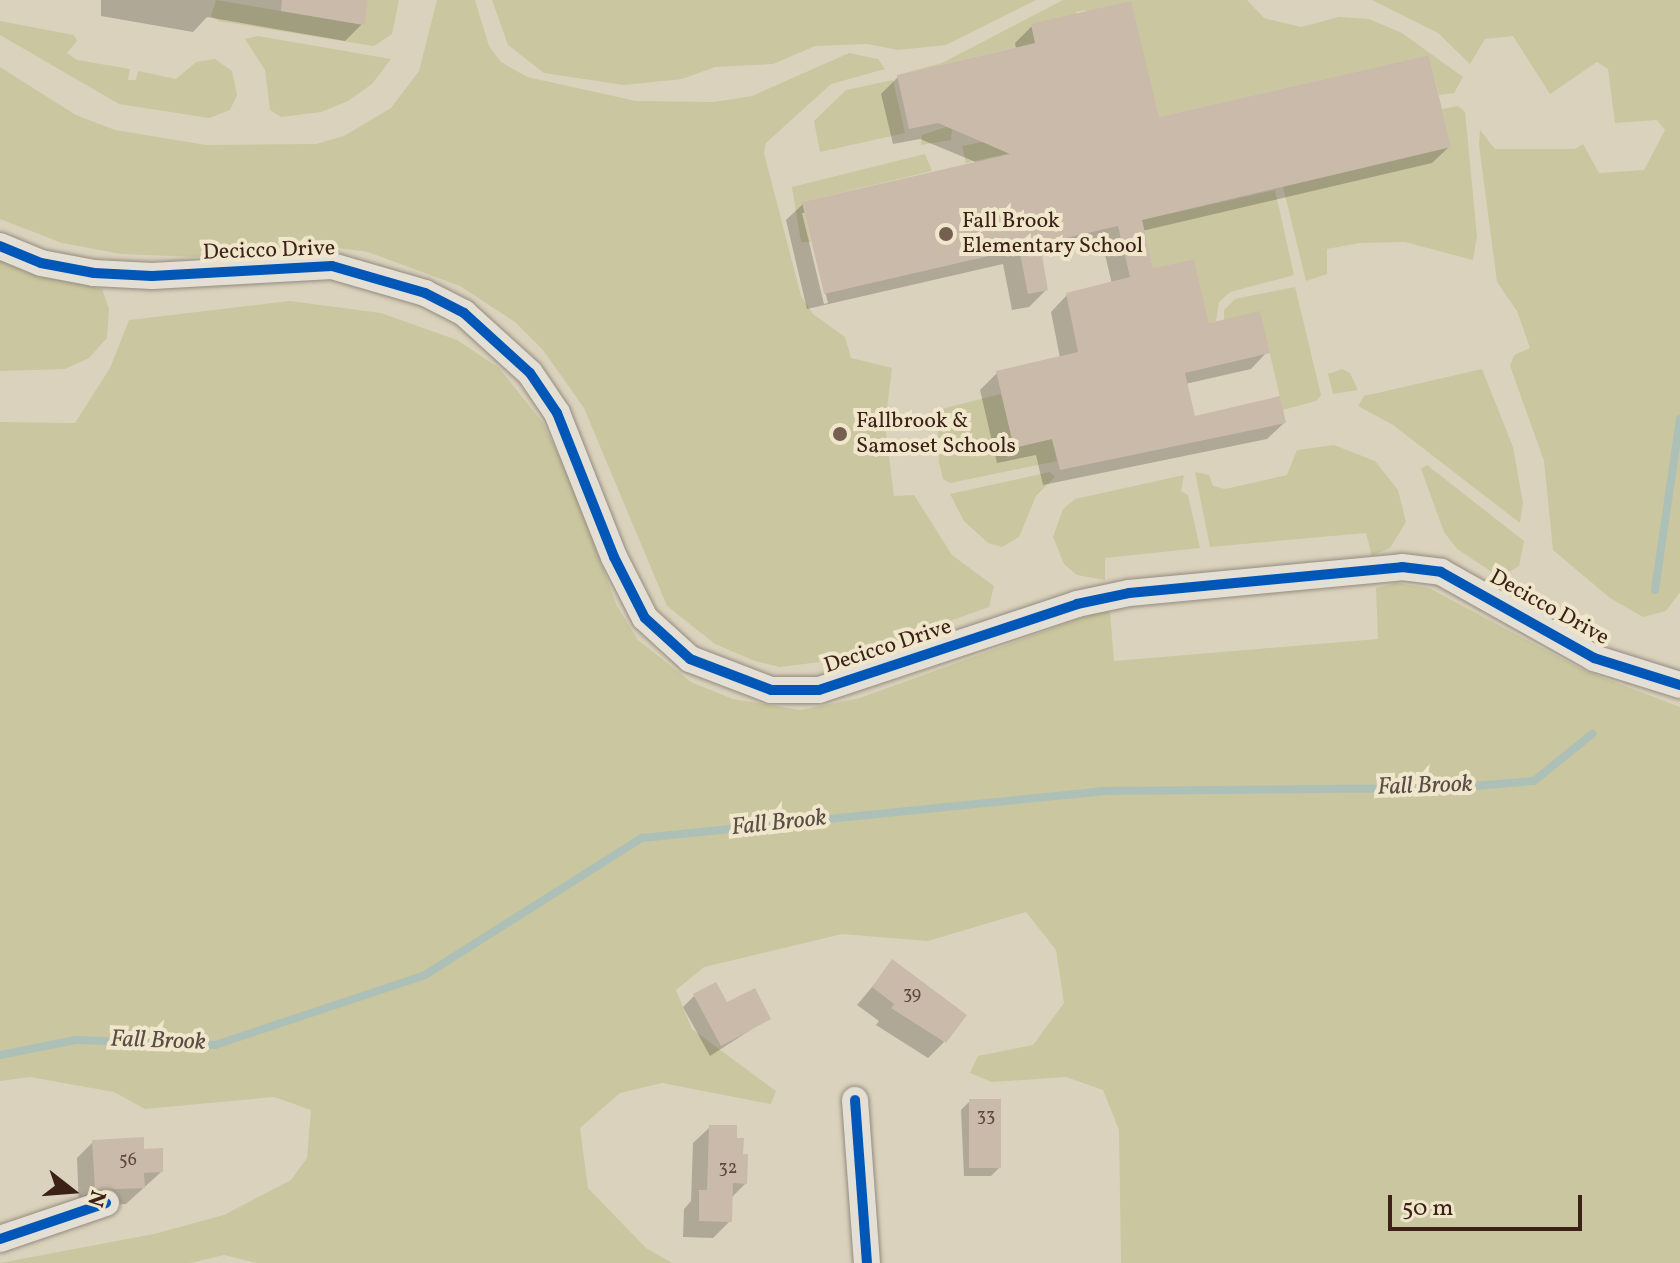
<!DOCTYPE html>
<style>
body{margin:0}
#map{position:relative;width:1680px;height:1263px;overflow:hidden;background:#dbd2bd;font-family:Vollkorn,serif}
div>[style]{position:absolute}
.green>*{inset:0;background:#cac69f}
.shadow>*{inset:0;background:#0003}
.stream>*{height:8px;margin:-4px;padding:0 4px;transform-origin:4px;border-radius:4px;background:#adc0b7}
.building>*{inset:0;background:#c9baa9;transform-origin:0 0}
.roads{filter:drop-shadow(0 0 2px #948b7e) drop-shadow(0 0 2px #948b7e)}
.street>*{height:26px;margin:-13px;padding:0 13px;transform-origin:13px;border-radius:13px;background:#e3dfd4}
.cycleway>*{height:10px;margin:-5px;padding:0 5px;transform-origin:5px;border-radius:5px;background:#0057b8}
.dots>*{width:22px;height:22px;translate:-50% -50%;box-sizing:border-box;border:4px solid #f0e6cc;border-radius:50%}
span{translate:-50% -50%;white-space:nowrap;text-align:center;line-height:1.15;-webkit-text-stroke:8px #f0e6cc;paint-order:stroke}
.number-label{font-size:18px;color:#5f473c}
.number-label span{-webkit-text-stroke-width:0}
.poi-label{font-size:22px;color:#3c2117}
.left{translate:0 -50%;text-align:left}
.street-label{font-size:22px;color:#3c2117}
.water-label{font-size:24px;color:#584e46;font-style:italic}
.north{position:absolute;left:32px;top:1151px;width:80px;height:80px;-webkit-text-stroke:6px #f0e6cc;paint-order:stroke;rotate:107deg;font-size:22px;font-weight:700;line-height:32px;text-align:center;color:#3c2117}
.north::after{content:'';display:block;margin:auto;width:28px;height:36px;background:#3c2117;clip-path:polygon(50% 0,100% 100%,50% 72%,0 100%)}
.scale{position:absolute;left:1388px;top:1195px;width:194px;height:36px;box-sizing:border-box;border:4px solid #3c2117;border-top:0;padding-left:10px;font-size:24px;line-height:28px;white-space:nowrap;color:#3c2117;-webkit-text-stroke:6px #f0e6cc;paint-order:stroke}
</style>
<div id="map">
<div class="green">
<div style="clip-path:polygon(216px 0,363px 25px,368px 0,399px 0,392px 34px,374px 46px,219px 21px,211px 16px)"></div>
<div style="clip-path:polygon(437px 0,475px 0,489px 46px,501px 62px,527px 77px,636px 101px,714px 102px,752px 96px,849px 53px,878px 59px,885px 69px,831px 84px,766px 143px,764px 153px,801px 296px,813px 314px,845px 337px,851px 358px,892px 368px,885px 425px,894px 496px,914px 495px,952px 555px,994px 586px,989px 607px,844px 659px,780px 667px,755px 661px,715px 644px,667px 606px,584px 408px,543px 350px,515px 322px,460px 286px,368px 252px,338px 248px,197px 257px,121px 254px,62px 243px,0 219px,0 67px,76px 115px,115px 130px,206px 145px,316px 144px,344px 136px,391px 108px,419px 71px)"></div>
<div style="clip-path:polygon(492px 0,1036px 0,946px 45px,898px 50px,867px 44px,815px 46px,773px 64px,715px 67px,682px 79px,624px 85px,544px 73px,508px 45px)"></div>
<div style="clip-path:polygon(1063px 0,1247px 0,1264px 18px,1301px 27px,1339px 17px,1369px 19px,1402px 33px,1463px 77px,1454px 93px,1439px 95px,1429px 55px,1159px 117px,1130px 1px,1086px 17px,1085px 10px,1076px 12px,1077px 19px,1031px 24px,1045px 92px,1030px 96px,1017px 47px,897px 75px,942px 63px)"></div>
<div style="clip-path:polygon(1372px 0,1680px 0,1680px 592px,1666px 611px,1643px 617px,1610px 598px,1553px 550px,1544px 461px,1510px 366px,1514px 355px,1530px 348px,1517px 311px,1497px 282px,1479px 145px,1480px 130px,1495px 149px,1575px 149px,1583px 144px,1599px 173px,1644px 170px,1665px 130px,1657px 120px,1615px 123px,1608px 69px,1597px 62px,1550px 94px,1513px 36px,1485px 39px,1470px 64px,1438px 33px)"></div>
<div style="clip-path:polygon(0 21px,74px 35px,77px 41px,67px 53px,77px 60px,130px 69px,128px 80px,136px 80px,138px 71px,176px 79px,196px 62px,215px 59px,232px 71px,237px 95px,230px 110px,209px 118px,119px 104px,0 35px)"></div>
<div style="clip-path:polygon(258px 36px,391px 59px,372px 84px,348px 101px,321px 112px,281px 117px,270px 110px,265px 70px,245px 39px)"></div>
<div style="clip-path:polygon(893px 80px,905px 133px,820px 152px,814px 121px,846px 90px)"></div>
<div style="clip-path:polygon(1458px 106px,1465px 112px,1477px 236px,1473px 260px,1405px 242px,1360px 243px,1327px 249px,1327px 274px,1306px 281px,1283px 187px,1451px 147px,1442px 109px)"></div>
<div style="clip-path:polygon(946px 127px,952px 129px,951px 140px,921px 145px,922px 135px)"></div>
<div style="clip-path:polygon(1008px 137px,1039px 146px,966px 163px,962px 146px)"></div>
<div style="clip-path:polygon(925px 154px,932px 171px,802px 202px,811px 242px,801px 242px,792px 187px)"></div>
<div style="clip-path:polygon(1275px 190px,1294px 275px,1230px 292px,1219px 302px,1216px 321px,1209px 323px,1194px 259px,1153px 268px,1142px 220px)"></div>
<div style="clip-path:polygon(0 260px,32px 274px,102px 289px,109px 309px,107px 338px,89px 358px,65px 369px,0 371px)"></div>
<div style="clip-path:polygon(1295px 287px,1321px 395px,1316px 401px,1283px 410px,1260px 312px,1224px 320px,1224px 310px,1235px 299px)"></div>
<div style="clip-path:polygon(290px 301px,381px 313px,457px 340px,499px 368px,543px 423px,569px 476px,617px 606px,638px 640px,691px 682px,733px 699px,800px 710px,860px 698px,1103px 610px,1110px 612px,1114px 661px,1378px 639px,1376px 588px,1397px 583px,1429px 588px,1583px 670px,1680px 707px,1680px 1263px,1121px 1263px,1119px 1130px,1103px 1090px,1066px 1077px,992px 1082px,970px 1073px,978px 1056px,1033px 1045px,1064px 1003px,1056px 950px,1026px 912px,928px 941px,842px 934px,704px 967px,676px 990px,692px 1029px,776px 1091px,771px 1104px,662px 1083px,620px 1093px,580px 1128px,588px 1188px,646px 1248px,672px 1263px,257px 1263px,224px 1255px,190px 1263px,0 1263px,154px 1234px,224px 1215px,291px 1180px,307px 1158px,311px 1110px,274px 1097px,145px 1109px,114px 1092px,30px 1077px,0 1081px,0 422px,75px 423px,110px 368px,129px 320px)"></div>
<div style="clip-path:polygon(1342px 369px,1350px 373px,1358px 390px,1333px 394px,1328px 374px)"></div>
<div style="clip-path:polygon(1482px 369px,1513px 447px,1523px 503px,1520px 523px,1393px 425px,1358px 406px,1364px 396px)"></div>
<div style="clip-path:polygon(1001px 394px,1014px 447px,1052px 439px,1057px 461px,950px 483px,943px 479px,939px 462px,937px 410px)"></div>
<div style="clip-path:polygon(1334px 445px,1375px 461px,1398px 490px,1406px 522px,1390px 548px,1372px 556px,1366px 533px,1210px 547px,1195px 472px,1209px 475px,1213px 486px,1225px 489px,1287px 475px,1297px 450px)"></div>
<div style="clip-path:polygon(1427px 465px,1524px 541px,1519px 566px,1507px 573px,1492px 572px,1457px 549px,1444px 532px,1421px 469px)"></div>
<div style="clip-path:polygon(1050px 472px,1055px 477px,1036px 496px,1019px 537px,1002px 547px,988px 543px,964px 521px,950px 494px)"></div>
<div style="clip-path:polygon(1184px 475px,1181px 491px,1188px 495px,1200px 548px,1105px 558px,1105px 580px,1077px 575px,1064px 564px,1053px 537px,1063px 509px,1075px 499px)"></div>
</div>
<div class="shadow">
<div style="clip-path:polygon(101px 0,366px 0,362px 24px,345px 41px,207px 17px,193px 32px,101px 16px)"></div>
<div style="clip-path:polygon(evenodd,1032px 26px,1157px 120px,1449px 147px,1432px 163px,1142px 231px,1151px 271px,1208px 325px,1267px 352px,1251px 369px,1185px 384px,1193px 418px,1284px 423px,1267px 439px,1043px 485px,1036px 455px,997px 463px,980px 390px,997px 373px,1060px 358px,1051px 312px,1067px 295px,1112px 284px,1102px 242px,1040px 256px,1046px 290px,1029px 307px,1012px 310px,1003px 264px,807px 309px,786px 220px,803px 204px,978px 163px,920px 139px,893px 144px,881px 94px,898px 77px,1016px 49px,1015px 43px,1032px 26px,802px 213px,806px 213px,828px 303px,824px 304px,802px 213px)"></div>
<div style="clip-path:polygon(893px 962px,944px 1042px,928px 1058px,876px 1025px,879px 1021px,857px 1005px)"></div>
<div style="clip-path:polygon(694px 996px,726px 1005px,769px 1018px,710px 1056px,683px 1007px)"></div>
<div style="clip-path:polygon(970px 1101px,1000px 1167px,991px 1176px,964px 1176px,961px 1110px)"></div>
<div style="clip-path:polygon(710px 1127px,735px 1140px,746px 1183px,731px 1198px,730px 1221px,713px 1238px,683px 1237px,684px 1209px,691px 1201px,693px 1143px)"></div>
<div style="clip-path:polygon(93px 1142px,142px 1151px,161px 1172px,126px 1204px,79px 1206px,77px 1158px)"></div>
</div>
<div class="stream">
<div style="left:1655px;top:590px;width:173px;rotate:-81.7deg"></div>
<div style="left:0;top:1055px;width:77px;rotate:-11.2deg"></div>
<div style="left:76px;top:1040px;width:139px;rotate:2.1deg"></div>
<div style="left:215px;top:1045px;width:221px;rotate:-18.4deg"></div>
<div style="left:425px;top:975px;width:257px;rotate:-32.3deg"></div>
<div style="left:642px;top:838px;width:461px;rotate:-5.8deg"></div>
<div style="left:1101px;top:791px;width:349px;rotate:-0.5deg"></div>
<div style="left:1450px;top:788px;width:84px;rotate:-4.8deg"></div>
<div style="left:1534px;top:781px;width:75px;rotate:-39deg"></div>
</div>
<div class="building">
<div style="clip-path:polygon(282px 0,368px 0,364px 25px,281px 11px)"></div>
<div style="clip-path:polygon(1131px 1px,1159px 117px,1429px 55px,1451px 147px,1142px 220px,1153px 268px,1194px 259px,1209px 323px,1260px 311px,1270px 353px,1185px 373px,1195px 416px,1280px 396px,1286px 423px,1060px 470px,1052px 439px,1014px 448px,996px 371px,1078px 352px,1066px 293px,1130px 277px,1118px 226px,1040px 244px,1048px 290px,1028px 294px,1019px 249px,824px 294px,802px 202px,1010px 154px,938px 123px,909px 129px,897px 75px,1035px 43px,1031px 24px)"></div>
<div style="clip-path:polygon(892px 959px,967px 1015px,946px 1043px,891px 1008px,894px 1004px,872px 987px)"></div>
<div style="clip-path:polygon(716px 982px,727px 1002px,755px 988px,771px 1019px,721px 1046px,693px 994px)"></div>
<div style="left:969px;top:1099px;width:32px;height:69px"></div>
<div style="clip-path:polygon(709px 1125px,737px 1125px,737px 1138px,744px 1138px,743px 1154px,748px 1154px,747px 1184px,733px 1183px,732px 1222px,699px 1221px,699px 1190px,707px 1190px)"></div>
<div style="clip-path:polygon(144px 1137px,144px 1149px,163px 1148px,163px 1172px,144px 1173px,145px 1188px,95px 1190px,92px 1140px)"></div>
</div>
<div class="roads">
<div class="street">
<div style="left:0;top:246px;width:44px;rotate:22.5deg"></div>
<div style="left:41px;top:263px;width:54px;rotate:10.7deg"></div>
<div style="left:94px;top:273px;width:58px;rotate:3deg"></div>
<div style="left:152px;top:276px;width:180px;rotate:-3.2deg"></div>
<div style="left:332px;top:266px;width:97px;rotate:16.2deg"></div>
<div style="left:425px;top:293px;width:44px;rotate:27.1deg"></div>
<div style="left:464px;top:313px;width:89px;rotate:42.3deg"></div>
<div style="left:530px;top:373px;width:48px;rotate:56deg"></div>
<div style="left:557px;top:413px;width:155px;rotate:68.4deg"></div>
<div style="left:614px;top:557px;width:68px;rotate:63.1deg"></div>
<div style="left:645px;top:618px;width:61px;rotate:42.3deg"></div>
<div style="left:690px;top:659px;width:87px;rotate:20.9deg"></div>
<div style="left:771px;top:690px;width:48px"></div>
<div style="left:819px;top:690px;width:272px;rotate:-18.4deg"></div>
<div style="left:1077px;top:604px;width:53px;rotate:-11.9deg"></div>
<div style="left:1129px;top:593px;width:274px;rotate:-5.4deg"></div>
<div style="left:1402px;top:567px;width:39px;rotate:7deg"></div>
<div style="left:1441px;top:572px;width:176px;rotate:29.3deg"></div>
<div style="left:1594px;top:658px;width:90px;rotate:17.4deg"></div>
<div style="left:855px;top:1100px;width:163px;rotate:85.8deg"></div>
<div style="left:0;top:1239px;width:112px;rotate:-18.8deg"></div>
</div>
</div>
<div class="cycleway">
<div style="left:0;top:246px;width:44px;rotate:22.5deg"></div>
<div style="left:41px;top:263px;width:54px;rotate:10.7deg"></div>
<div style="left:94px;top:273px;width:58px;rotate:3deg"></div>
<div style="left:152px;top:276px;width:180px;rotate:-3.2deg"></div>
<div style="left:332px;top:266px;width:97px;rotate:16.2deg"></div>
<div style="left:425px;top:293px;width:44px;rotate:27.1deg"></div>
<div style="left:464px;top:313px;width:89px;rotate:42.3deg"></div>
<div style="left:530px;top:373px;width:48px;rotate:56deg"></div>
<div style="left:557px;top:413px;width:155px;rotate:68.4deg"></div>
<div style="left:614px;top:557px;width:68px;rotate:63.1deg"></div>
<div style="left:645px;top:618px;width:61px;rotate:42.3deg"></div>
<div style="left:690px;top:659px;width:87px;rotate:20.9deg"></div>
<div style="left:771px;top:690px;width:48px"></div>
<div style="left:819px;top:690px;width:272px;rotate:-18.4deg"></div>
<div style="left:1077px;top:604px;width:53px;rotate:-11.9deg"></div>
<div style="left:1129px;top:593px;width:274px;rotate:-5.4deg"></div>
<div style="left:1402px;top:567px;width:39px;rotate:7deg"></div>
<div style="left:1441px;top:572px;width:176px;rotate:29.3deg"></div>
<div style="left:1594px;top:658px;width:90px;rotate:17.4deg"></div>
<div style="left:855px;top:1100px;width:163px;rotate:85.8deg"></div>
<div style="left:0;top:1239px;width:112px;rotate:-18.8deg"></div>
</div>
<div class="dots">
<div style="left:946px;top:234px;background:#745f51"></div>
<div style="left:840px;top:434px;background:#745f51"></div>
</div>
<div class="number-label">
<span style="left:912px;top:995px">39</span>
<span style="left:986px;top:1117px">33</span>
<span style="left:128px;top:1161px">56</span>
<span style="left:728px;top:1169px">32</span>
</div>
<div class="poi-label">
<span class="left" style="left:962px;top:234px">Fall Brook<br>Elementary School</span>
<span class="left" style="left:856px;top:434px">Fallbrook &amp;<br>Samoset Schools</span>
</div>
<div class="street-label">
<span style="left:269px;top:251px;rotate:-2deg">Decicco Drive</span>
<span style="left:1549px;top:608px;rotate:29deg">Decicco Drive</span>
<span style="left:888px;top:647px;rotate:-18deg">Decicco Drive</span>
</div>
<div class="water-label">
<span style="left:1425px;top:787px;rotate:-2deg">Fall Brook</span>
<span style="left:779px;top:824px;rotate:-6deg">Fall Brook</span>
<span style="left:158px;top:1042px;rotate:2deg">Fall Brook</span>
</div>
<div class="north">N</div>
<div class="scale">50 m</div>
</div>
